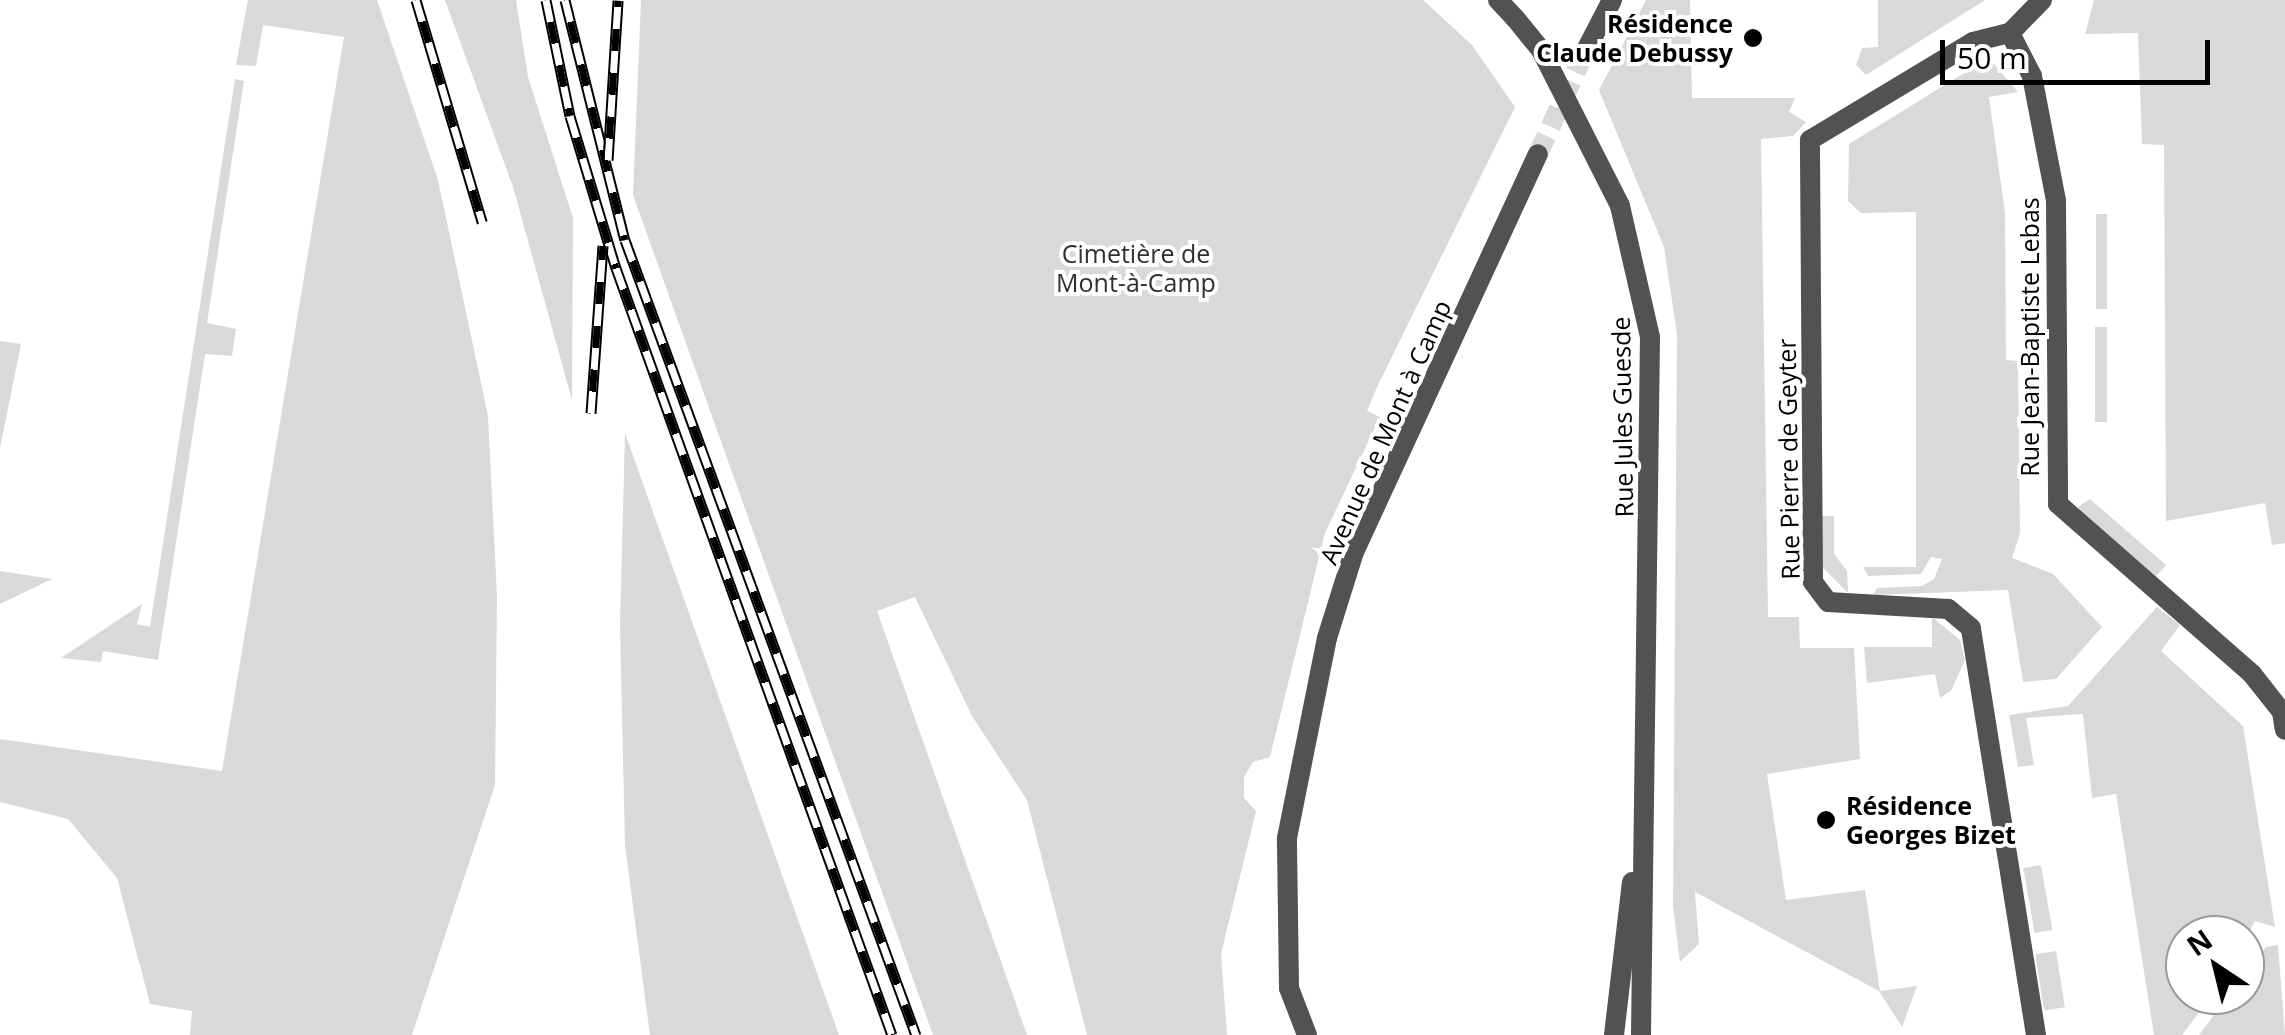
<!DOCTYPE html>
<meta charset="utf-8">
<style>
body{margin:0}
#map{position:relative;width:2285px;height:1035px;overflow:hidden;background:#fff;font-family:"Open Sans",sans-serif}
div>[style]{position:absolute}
.green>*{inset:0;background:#d9d9d9;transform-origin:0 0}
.minor-tunnel>*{height:20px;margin-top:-10px;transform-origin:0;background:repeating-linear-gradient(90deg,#d9d9d9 0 20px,transparent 0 30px)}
.minor>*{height:20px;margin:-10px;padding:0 10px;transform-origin:10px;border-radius:10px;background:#525252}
.tertiary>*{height:20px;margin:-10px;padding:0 10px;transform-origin:10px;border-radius:10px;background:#525252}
.rail>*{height:11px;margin-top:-5.5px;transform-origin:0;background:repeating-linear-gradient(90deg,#fff 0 22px,#000 0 44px);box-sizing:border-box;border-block:2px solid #000}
.tertiary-bridge>*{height:20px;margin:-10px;padding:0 10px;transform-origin:10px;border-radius:10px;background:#525252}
.dots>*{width:28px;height:28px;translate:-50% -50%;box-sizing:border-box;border:5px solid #fff;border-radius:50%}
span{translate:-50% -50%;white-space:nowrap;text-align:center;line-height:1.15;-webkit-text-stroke:8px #fff;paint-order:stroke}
.poi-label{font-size:25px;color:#000;font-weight:700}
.right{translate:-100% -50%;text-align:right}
.left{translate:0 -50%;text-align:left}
.park-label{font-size:25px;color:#303030}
.street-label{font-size:25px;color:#000}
.north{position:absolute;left:2165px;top:915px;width:100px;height:100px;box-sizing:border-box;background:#fff;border:2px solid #999;border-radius:50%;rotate:325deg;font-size:28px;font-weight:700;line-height:40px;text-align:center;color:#000}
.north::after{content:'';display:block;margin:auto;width:35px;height:45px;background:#000;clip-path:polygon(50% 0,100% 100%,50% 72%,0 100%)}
.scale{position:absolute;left:1940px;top:40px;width:270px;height:45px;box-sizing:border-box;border:5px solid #000;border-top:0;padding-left:12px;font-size:30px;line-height:35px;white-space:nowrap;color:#000;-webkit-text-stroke:8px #fff;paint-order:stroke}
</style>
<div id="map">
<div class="green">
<div style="clip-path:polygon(248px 0,377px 0,438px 180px,488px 416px,497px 596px,495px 785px,412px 1035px,190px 1035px,192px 1011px,150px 1004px,117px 878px,68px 819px,0 802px,0 739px,222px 771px,344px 37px,263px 25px,256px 66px,236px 65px)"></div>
<div style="clip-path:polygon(445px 0,516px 0,528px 77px,573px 218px,572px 400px,513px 187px)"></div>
<div style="clip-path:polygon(641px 0,1423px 0,1472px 45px,1515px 107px,1377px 387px,1367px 411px,1380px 417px,1325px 533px,1270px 757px,1253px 762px,1244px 777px,1244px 798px,1256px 811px,1221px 954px,1227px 1035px,1087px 1035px,1027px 800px,972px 716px,915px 597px,877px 611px,1027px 1035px,933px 1035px,633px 195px)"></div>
<div style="clip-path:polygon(1646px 0,1690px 0,1692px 98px,1795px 98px,1789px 112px,1806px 122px,1793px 136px,1761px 139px,1768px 617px,1799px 617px,1800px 648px,1854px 648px,1860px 759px,1767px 774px,1786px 900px,1865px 890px,1880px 991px,1917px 986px,1902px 1027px,1879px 991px,1695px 892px,1699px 944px,1680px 962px,1673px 906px,1677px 334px,1664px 247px,1599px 90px)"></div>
<div style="clip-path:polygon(1878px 0,1985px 0,1866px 75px,1856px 65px,1862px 48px,1878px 47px)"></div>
<div style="clip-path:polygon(2094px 0,2285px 0,2285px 543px,2272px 545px,2265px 503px,2166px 521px,2164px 145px,2142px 144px,2138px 33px,2085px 34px)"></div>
<div style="clip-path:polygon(1993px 63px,2018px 92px,1989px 97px,2005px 213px,2006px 360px,2018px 361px,2020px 533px,2012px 558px,2053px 574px,2102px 627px,2056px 679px,2023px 682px,2008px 590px,1873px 595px,1877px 588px,1922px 586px,1934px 579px,1942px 559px,1931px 557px,1921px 574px,1868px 576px,1863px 567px,1916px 567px,1916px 212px,1861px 213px,1848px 201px,1849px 144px,1979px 64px)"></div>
<div style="clip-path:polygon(235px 79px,244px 81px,207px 323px,236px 329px,232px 356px,205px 354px,158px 660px,103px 651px,101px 662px,61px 658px,142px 604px,137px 624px,150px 627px)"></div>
<div style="left:2096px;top:214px;width:11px;height:95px"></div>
<div style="left:2095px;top:327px;width:12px;height:95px"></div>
<div style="clip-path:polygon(0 341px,21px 344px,0 448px)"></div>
<div style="clip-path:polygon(625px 433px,839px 1035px,650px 1035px,625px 845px,620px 626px)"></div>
<div style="clip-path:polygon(2090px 499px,2166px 565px,2156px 576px,2089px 520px,2078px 507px)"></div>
<div style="clip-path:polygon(1821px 516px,1834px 516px,1834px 554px,1847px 571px,1848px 593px,1822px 567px)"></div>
<div style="clip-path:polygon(0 571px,52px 579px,0 604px)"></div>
<div style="clip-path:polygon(2157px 607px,2180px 625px,2161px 651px,2243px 726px,2275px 927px,2255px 921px,2245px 939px,2185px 935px,2185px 995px,2212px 995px,2182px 1035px,2154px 1035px,2116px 794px,2092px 798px,2083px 714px,2026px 718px,2034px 765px,2018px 767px,2009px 715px,2068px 706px)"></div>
<div style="clip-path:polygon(1932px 617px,1960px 640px,1965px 660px,1951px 691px,1940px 698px,1935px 674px,1867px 683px,1864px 647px,1932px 647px)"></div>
<div style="left:2041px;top:865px;width:66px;height:18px;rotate:80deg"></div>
<div style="clip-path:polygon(2278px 945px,2285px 1035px,2199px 1035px,2229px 995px,2245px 995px,2245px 974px,2266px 947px)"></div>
<div style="left:2056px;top:951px;width:57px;height:21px;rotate:81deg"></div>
</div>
<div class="minor-tunnel">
<div style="left:1538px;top:154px;width:110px;rotate:-65.3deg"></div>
</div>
<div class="minor">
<div style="left:2010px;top:33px;width:48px;rotate:62.9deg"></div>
<div style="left:2032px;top:76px;width:127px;rotate:79.1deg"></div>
<div style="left:2056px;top:201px;width:303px;rotate:89.6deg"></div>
<div style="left:2058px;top:504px;width:258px;rotate:41.2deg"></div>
<div style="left:2252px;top:674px;width:48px;rotate:51.7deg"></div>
<div style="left:2282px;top:712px;width:18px;rotate:81deg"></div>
<div style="left:1584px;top:54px;width:61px;rotate:-62.6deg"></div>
<div style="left:1307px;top:1035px;width:50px;rotate:-111deg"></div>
<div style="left:1289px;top:988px;width:150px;rotate:-90.8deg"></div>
<div style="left:1287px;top:838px;width:204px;rotate:-78.7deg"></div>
<div style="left:1327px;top:638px;width:90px;rotate:-72.6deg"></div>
<div style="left:1354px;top:552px;width:438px;rotate:-65.2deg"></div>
<div style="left:2036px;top:1035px;width:412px;rotate:-99.1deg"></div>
<div style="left:1971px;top:628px;width:30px;rotate:-140deg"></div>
<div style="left:1948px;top:609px;width:120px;rotate:-176.7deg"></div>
<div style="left:1828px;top:602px;width:25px;rotate:-127deg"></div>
<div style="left:1813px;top:582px;width:442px;rotate:-90.4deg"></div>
<div style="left:1810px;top:140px;width:190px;rotate:-31deg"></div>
<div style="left:1973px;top:42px;width:38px;rotate:-14deg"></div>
<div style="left:2010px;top:33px;width:46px;rotate:-45.9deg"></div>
</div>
<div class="tertiary">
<div style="left:1498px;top:0;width:25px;rotate:47deg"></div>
<div style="left:1620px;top:206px;width:134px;rotate:77.1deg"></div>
<div style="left:1650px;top:337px;width:698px;rotate:90.74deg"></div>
<div style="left:1614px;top:1035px;width:154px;rotate:-83.3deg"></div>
</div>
<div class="rail">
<div style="left:416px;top:0;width:232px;rotate:73.4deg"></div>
<div style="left:546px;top:0;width:118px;rotate:78.3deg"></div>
<div style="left:570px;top:116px;width:159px;rotate:73.2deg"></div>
<div style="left:616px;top:268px;width:815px;rotate:70.21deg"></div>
<div style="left:565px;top:0;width:247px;rotate:76deg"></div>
<div style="left:625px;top:240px;width:847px;rotate:69.9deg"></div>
<div style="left:608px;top:160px;width:160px;rotate:-86.4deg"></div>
<div style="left:591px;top:413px;width:168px;rotate:-85.9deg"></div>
</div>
<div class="tertiary-bridge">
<div style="left:1515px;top:18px;width:41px;rotate:50.9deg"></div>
<div style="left:1541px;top:50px;width:175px;rotate:63.1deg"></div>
</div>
<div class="dots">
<div style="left:1753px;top:38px;background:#000"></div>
<div style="left:1826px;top:820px;background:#000"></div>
</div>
<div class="poi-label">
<span class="right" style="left:1733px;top:38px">Résidence<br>Claude Debussy</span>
<span class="left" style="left:1846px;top:820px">Résidence<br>Georges Bizet</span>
</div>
<div class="park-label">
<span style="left:1136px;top:268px">Cimetière de<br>Mont-à-Camp</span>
</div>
<div class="street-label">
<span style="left:2029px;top:337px;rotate:-90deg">Rue Jean-Baptiste Lebas</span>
<span style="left:1622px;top:417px;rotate:-91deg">Rue Jules Guesde</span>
<span style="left:1385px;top:432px;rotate:-66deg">Avenue de Mont à Camp</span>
<span style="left:1788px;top:459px;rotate:-91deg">Rue Pierre de Geyter</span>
</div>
<div class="north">N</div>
<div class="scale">50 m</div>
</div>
